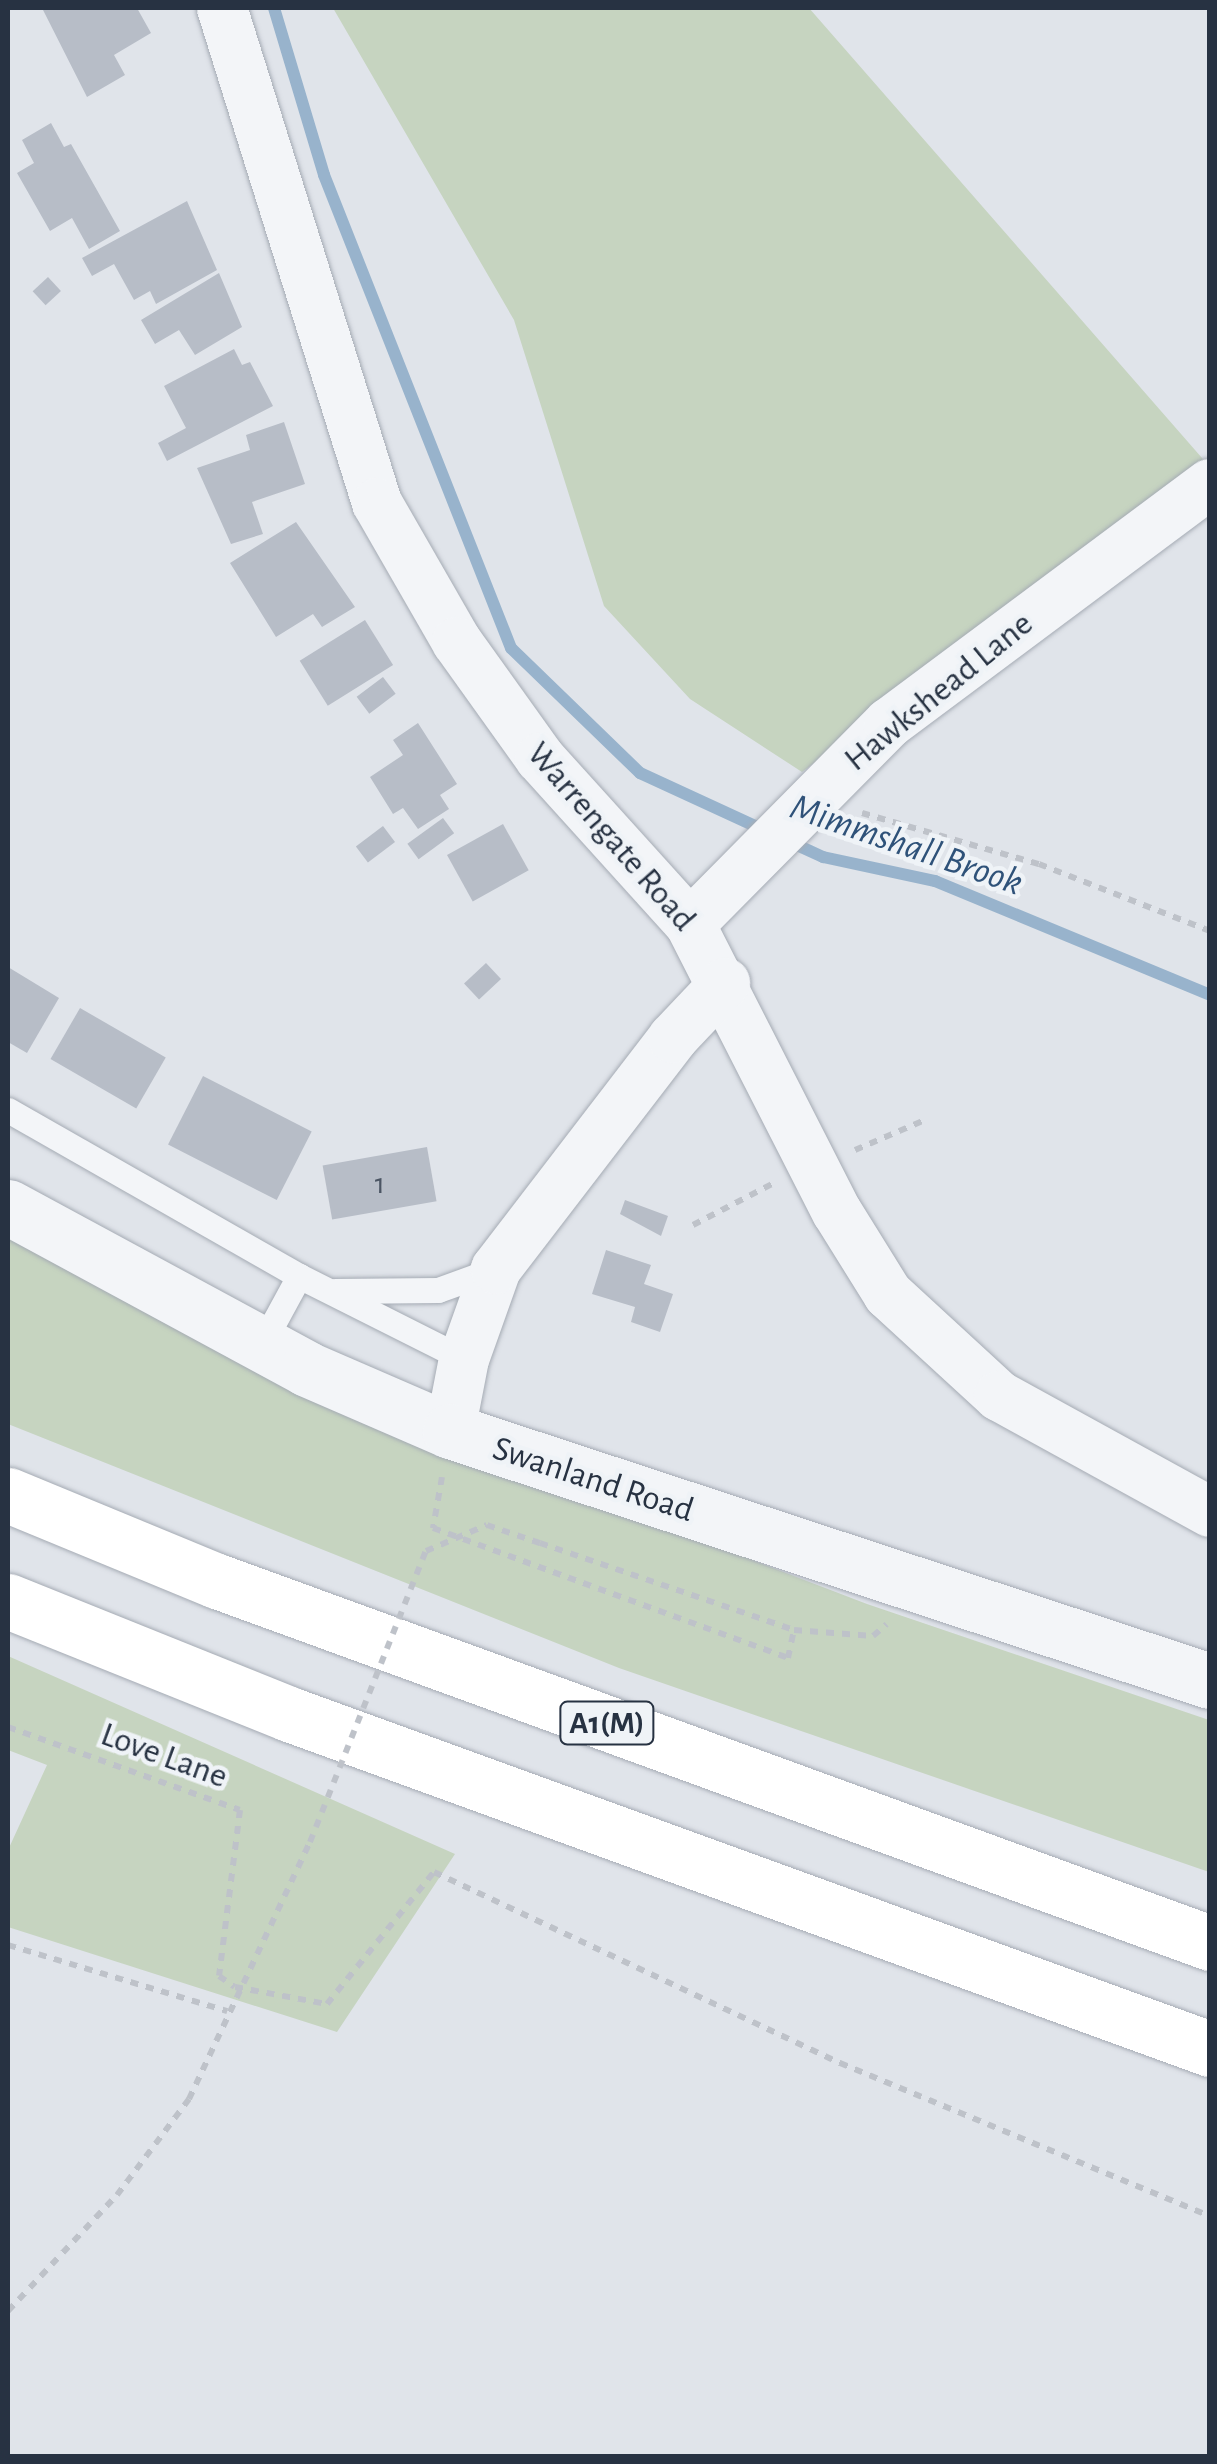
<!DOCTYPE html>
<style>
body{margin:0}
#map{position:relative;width:1217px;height:2464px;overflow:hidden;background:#e0e4ea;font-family:"Alegreya Sans",sans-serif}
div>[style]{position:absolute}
.green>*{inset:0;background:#c6d4c0}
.stream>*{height:12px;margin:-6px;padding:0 6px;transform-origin:6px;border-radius:6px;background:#98b3cc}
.building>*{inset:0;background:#b7bdc7;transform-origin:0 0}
.path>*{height:6px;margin-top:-3px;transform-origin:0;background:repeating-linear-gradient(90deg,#bec2c9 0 8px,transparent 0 16px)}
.roads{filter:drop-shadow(0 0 2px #a5abb4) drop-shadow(0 0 2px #a5abb4)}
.service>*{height:25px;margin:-12.5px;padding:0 12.5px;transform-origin:12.5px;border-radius:12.5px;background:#f3f5f8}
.minor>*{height:50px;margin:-25px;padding:0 25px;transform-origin:25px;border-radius:25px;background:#f3f5f8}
.tertiary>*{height:55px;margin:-27.5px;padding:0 27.5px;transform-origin:27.5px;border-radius:27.5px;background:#f3f5f8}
.motorway>*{height:55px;margin:-27.5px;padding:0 27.5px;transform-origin:27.5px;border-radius:27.5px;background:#fff}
.path-bridge>*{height:6px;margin-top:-3px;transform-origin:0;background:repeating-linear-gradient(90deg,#bec2c9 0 8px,transparent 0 16px)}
span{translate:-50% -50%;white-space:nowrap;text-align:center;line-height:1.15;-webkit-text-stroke:9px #eff3f7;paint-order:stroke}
.number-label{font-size:30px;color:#4b5563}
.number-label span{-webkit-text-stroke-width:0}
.shield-label span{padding:2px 8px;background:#eff3f7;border:2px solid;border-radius:8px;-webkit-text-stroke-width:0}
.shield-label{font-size:32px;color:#273242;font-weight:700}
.street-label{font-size:35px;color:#273242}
.water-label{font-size:38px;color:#2f5279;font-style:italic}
.frame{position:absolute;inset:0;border:10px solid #273242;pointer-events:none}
</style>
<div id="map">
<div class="green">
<div style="clip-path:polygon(333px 8px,809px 8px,1209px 466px,802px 772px,690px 699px,604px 606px,514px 320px)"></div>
<div style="clip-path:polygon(8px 1224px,324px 1396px,867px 1604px,1209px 1720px,1209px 1872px,619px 1668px,8px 1424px)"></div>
<div style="clip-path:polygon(8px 1656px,455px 1854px,337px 2032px,8px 1927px,8px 1850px,47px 1765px,8px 1750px)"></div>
</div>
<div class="stream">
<div style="left:274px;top:8px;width:174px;rotate:73.3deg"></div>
<div style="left:324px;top:175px;width:509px;rotate:68.43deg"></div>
<div style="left:511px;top:648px;width:180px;rotate:44.1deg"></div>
<div style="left:640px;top:773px;width:141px;rotate:24.7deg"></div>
<div style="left:786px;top:840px;width:41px;rotate:24.7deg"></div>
<div style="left:823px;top:857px;width:115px;rotate:12.1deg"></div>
<div style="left:935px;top:881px;width:298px;rotate:22.5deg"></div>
</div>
<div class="building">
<div style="clip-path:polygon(42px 8px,137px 8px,151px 33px,114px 55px,125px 75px,87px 97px)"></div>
<div style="clip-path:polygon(51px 123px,64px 147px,71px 144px,120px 231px,89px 249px,72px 218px,50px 231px,17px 173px,34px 163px,22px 140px)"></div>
<div style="clip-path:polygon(187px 201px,217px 270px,156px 304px,150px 291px,134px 300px,114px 264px,92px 276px,82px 258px)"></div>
<div style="clip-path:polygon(219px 273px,242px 327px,195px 355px,179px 330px,155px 344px,141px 320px)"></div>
<div style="left:48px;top:277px;width:19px;height:21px;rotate:47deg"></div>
<div style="clip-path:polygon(234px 349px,242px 365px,250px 362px,273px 406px,167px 461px,158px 443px,186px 428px,164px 386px)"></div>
<div style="clip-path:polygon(284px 422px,305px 484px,252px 502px,263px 534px,231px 544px,197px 468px,250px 450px,246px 435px)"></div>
<div style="clip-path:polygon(296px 522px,355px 607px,322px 627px,313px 614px,276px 637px,230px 563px)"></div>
<div style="left:365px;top:620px;width:53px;height:77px;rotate:58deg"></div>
<div style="left:383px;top:677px;width:21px;height:33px;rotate:53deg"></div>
<div style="clip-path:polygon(418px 723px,457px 784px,440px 795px,449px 809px,418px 829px,403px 808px,393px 814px,370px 777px,403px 755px,393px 740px)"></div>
<div style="left:443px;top:818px;width:19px;height:44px;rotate:54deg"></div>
<div style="left:503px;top:824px;width:53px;height:64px;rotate:61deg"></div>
<div style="left:383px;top:826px;width:20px;height:34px;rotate:53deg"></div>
<div style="left:486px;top:963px;width:22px;height:30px;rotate:47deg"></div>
<div style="clip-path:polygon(8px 967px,59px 998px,27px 1053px,8px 1042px)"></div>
<div style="left:80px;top:1008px;width:99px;height:59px;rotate:30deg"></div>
<div style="left:203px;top:1076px;width:122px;height:77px;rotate:27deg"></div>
<div style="left:427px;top:1147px;width:55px;height:106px;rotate:80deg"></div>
<div style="clip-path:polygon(625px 1200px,668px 1216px,661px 1236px,620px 1214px)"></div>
<div style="clip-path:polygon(606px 1250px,651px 1265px,644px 1284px,673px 1294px,660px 1332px,631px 1322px,635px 1307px,592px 1294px)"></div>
</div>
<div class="path">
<div style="left:862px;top:813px;width:184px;rotate:16.1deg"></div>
<div style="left:1039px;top:864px;width:184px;rotate:21.4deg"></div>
<div style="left:855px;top:1150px;width:78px;rotate:-23.3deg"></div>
<div style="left:693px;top:1225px;width:91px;rotate:-27.4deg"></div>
<div style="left:442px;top:1477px;width:52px;rotate:100deg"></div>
<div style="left:433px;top:1528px;width:378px;rotate:20.1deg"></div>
<div style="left:788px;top:1658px;width:29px;rotate:-78deg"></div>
<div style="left:540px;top:1543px;width:268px;rotate:18.9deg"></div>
<div style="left:794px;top:1630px;width:79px;rotate:4.3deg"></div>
<div style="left:873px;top:1636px;width:18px;rotate:-41deg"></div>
<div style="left:8px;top:1727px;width:246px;rotate:19.7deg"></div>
<div style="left:240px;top:1810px;width:167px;rotate:97.2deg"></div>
<div style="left:219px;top:1976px;width:19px;rotate:35deg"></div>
<div style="left:235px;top:1987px;width:94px;rotate:10.5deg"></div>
<div style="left:327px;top:2004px;width:170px;rotate:-51deg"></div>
<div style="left:434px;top:1872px;width:449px;rotate:25.2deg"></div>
<div style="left:840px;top:2063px;width:400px;rotate:22.5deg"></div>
<div style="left:8px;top:1945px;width:229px;rotate:16.8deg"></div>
<div style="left:8px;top:2311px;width:159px;rotate:-46.8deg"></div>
<div style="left:117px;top:2195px;width:120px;rotate:-53.1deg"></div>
<div style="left:189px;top:2099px;width:284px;rotate:-64.8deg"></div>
</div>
<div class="roads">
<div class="service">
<div style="left:8px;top:1110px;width:335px;rotate:29.7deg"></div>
<div style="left:299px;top:1276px;width:185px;rotate:26.7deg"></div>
<div style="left:335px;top:1291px;width:103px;rotate:-0.6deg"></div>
<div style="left:438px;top:1290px;width:62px;rotate:-19.9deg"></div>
<div style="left:261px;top:1346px;width:80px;rotate:-61.5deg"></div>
</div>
<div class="minor">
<div style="left:222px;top:8px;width:519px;rotate:72.61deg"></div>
<div style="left:377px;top:503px;width:160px;rotate:60.1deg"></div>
<div style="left:457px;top:642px;width:143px;rotate:54.4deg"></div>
<div style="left:540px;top:758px;width:224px;rotate:47.9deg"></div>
<div style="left:690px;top:924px;width:323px;rotate:63deg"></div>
<div style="left:837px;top:1212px;width:97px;rotate:58.1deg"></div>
<div style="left:888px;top:1294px;width:151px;rotate:42.6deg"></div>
<div style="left:999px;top:1396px;width:241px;rotate:28.8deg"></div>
<div style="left:690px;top:924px;width:283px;rotate:-45.3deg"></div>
<div style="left:889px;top:723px;width:400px;rotate:-36.7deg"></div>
<div style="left:450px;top:1431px;width:73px;rotate:-79deg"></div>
<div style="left:464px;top:1359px;width:96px;rotate:-70.4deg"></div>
<div style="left:496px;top:1269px;width:291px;rotate:-52.5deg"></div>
<div style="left:673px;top:1038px;width:76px;rotate:-46.6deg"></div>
</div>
<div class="tertiary">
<div style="left:8px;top:1207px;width:340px;rotate:28.4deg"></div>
<div style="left:307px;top:1369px;width:156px;rotate:23.4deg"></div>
<div style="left:450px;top:1431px;width:800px;rotate:18.21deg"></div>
</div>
<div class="motorway">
<div style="left:8px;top:1495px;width:226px;rotate:22.4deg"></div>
<div style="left:217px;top:1581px;width:1057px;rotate:20.03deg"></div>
<div style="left:8px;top:1601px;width:303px;rotate:21.9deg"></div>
<div style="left:289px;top:1714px;width:980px;rotate:19.99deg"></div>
</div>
</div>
<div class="path-bridge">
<div style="left:310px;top:1842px;width:313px;rotate:-68.3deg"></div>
<div style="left:426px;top:1551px;width:66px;rotate:-23.1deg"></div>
<div style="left:487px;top:1525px;width:56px;rotate:18.8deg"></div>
</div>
<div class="number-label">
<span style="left:380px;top:1184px">1</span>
</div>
<div class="shield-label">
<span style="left:607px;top:1723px">A1(M)</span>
</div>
<div class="street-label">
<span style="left:939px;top:692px;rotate:-39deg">Hawkshead Lane</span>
<span style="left:611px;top:837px;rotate:49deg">Warrengate Road</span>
<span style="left:593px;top:1480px;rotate:18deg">Swanland Road</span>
<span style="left:164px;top:1756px;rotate:20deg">Love Lane</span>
</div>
<div class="water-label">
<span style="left:906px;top:846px;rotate:19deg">Mimmshall Brook</span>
</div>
<div class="frame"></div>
</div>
